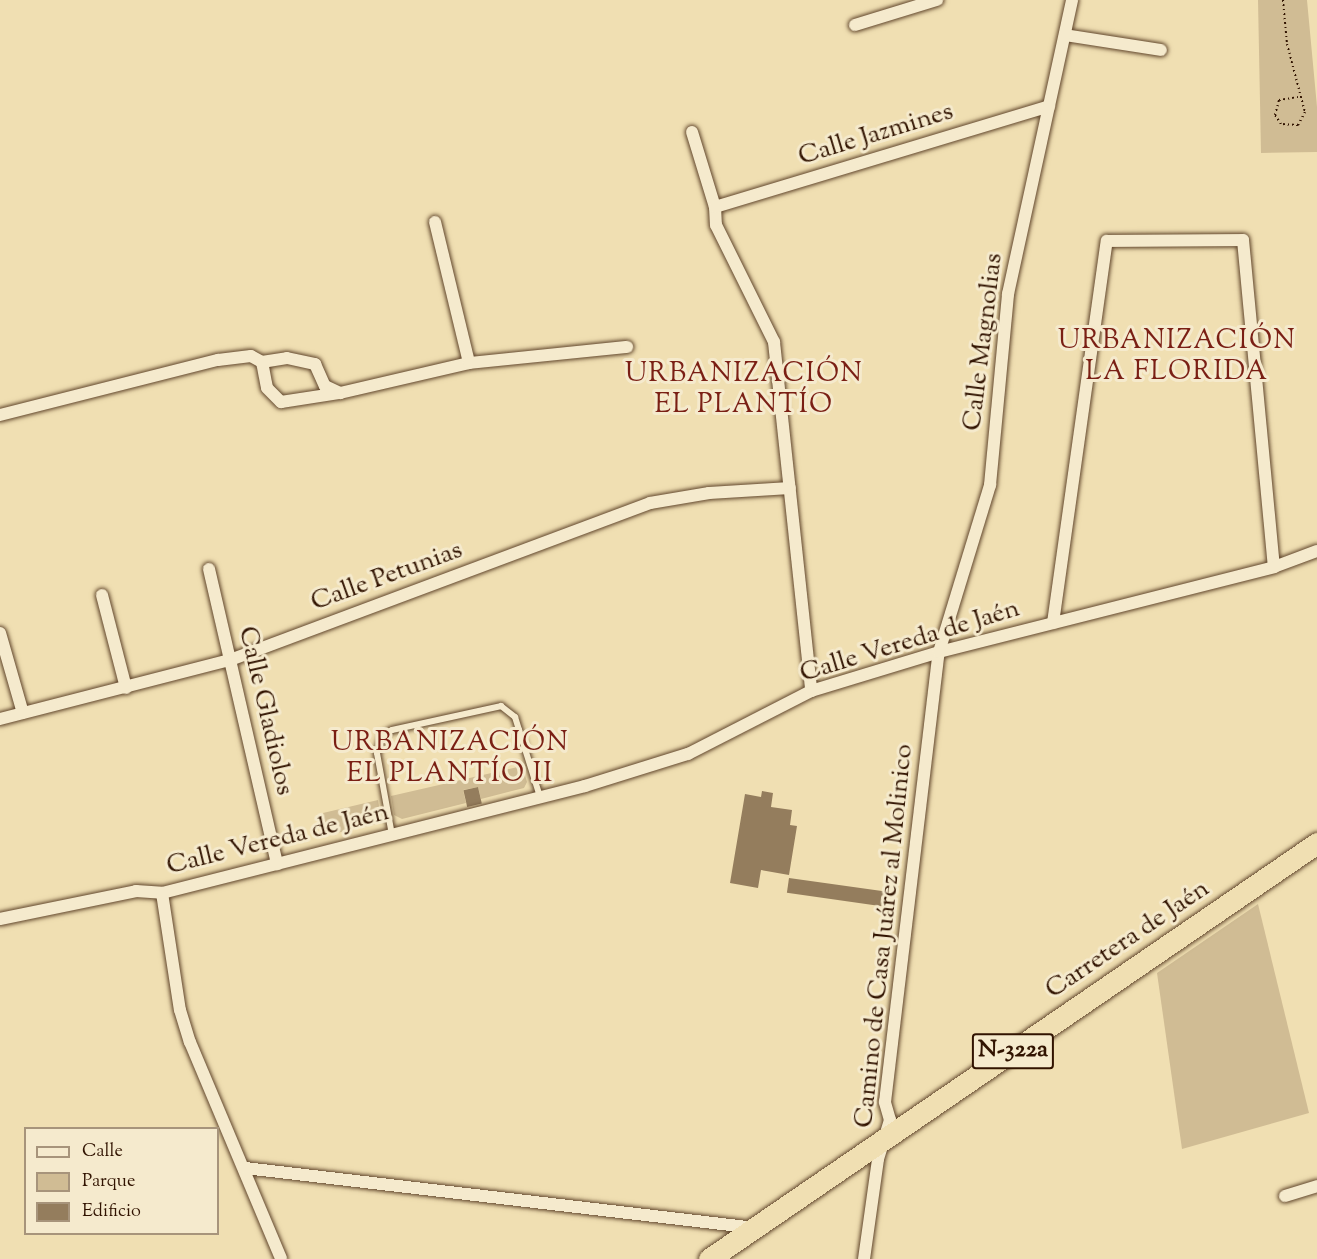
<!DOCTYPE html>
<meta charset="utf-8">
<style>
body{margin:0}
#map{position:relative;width:1317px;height:1259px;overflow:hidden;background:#f0dfb2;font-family:"Sorts Mill Goudy",serif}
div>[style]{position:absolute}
.green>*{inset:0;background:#d0bc94}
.building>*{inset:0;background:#947d5d;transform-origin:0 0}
.path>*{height:2px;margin-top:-1px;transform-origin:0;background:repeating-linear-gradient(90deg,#311300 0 1.5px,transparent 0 4.5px)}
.roads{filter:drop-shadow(0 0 2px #61462c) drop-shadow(0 0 2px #61462c)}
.lane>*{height:6px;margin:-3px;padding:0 3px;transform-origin:3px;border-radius:3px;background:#f5eacd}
.street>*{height:12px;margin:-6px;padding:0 6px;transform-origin:6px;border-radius:6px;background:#f5eacd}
.highway>*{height:21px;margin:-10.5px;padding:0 10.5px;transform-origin:10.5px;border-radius:10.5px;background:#f0dfb2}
span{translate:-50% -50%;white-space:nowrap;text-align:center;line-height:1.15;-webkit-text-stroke:6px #f5eacd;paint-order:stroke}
.shield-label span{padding:2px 4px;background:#f5eacd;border:2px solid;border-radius:4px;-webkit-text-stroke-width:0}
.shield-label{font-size:24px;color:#311300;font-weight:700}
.street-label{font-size:26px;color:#311300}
.neighbourhood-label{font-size:27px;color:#7a1f14;letter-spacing:1.5px}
.legend{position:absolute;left:24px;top:1127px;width:195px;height:108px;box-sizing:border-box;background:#f5eacd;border:2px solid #a7947b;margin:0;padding:8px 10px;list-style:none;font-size:18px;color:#311300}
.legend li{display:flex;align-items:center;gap:12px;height:30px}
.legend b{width:30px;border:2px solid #a7947b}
</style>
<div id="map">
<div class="green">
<div style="clip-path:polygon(1258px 0,1307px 0,1317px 107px,1317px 152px,1261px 153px)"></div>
<div style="clip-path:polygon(522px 766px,527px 782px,524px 788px,481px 799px,478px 787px,463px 790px,466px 803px,402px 819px,394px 815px,391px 796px)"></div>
<div style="clip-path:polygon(378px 800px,381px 819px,376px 824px,328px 835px,323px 813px)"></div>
<div style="clip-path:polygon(1258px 904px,1309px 1113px,1182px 1149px,1157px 973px)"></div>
</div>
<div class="building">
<div style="left:478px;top:787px;width:17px;height:15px;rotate:77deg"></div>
<div style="clip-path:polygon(762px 791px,773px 793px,771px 807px,792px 810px,790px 825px,797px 826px,789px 875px,761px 870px,758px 888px,730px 883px,745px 794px,761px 797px)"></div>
<div style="left:789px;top:878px;width:101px;height:15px;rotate:8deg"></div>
</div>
<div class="path">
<div style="left:1283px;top:0;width:44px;rotate:84.8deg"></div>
<div style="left:1287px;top:44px;width:70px;rotate:75.2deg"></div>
<div style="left:1305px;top:112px;width:15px;rotate:118deg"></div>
<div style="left:1298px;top:125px;width:17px;rotate:-177deg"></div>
<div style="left:1281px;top:124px;width:11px;rotate:-124deg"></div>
<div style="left:1275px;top:115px;width:16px;rotate:-75deg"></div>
<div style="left:1279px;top:100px;width:20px;rotate:-9deg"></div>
</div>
<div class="roads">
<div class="lane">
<div style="left:392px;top:835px;width:83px;rotate:-100.4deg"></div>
<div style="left:377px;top:753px;width:19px;rotate:-72deg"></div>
<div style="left:383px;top:735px;width:10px;rotate:-29deg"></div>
<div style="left:392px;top:730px;width:112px;rotate:-12.4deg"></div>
<div style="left:501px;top:706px;width:18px;rotate:38deg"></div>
<div style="left:515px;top:717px;width:84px;rotate:72.6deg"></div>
</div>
<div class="street">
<div style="left:855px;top:25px;width:86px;rotate:-17deg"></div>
<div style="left:1065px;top:35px;width:97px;rotate:8.9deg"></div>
<div style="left:692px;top:132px;width:78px;rotate:73deg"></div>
<div style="left:715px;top:207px;width:18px;rotate:87deg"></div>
<div style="left:716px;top:225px;width:131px;rotate:63.6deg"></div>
<div style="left:774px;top:342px;width:351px;rotate:83.9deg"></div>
<div style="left:715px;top:207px;width:349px;rotate:-16.8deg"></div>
<div style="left:435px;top:222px;width:145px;rotate:76.4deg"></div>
<div style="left:262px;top:362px;width:26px;rotate:79deg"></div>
<div style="left:267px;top:388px;width:20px;rotate:45deg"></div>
<div style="left:281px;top:402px;width:60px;rotate:-8.7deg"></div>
<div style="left:0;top:415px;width:225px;rotate:-14.2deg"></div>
<div style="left:218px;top:360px;width:33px;rotate:-7deg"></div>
<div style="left:251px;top:356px;width:13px;rotate:29deg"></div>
<div style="left:262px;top:362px;width:25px;rotate:-9deg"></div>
<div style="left:287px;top:358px;width:29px;rotate:12deg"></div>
<div style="left:315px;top:364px;width:24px;rotate:66deg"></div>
<div style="left:325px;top:386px;width:17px;rotate:25deg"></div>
<div style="left:340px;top:393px;width:132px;rotate:-13.1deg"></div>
<div style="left:469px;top:363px;width:159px;rotate:-5.8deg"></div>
<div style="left:209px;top:569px;width:303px;rotate:77deg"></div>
<div style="left:102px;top:595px;width:96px;rotate:75.5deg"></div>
<div style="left:1053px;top:623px;width:386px;rotate:-82deg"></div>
<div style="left:1107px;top:241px;width:136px;rotate:-0.4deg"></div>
<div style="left:1243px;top:240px;width:328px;rotate:84.6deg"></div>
<div style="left:0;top:633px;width:83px;rotate:74deg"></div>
<div style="left:0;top:719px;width:237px;rotate:-14.4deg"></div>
<div style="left:230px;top:660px;width:448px;rotate:-20.5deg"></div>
<div style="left:650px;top:503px;width:60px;rotate:-9.6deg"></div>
<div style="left:709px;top:493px;width:81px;rotate:-3.5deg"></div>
<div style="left:162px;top:893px;width:118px;rotate:81.3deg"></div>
<div style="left:180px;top:1010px;width:34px;rotate:73deg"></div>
<div style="left:190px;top:1042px;width:235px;rotate:67.2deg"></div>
<div style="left:0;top:919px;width:139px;rotate:-11.6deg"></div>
<div style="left:136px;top:891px;width:26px;rotate:4deg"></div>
<div style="left:162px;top:893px;width:436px;rotate:-14.2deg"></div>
<div style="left:585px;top:786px;width:108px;rotate:-17.3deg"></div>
<div style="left:688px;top:754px;width:138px;rotate:-27.1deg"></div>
<div style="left:811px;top:691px;width:134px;rotate:-16.9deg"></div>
<div style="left:939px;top:652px;width:346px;rotate:-14.2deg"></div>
<div style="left:1274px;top:567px;width:46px;rotate:-20.4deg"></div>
<div style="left:245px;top:1168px;width:515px;rotate:6.7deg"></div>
<div style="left:1285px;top:1196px;width:34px;rotate:-17deg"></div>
<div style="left:864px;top:1259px;width:101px;rotate:-82deg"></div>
<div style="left:878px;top:1159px;width:41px;rotate:-72.9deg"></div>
<div style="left:890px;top:1120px;width:19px;rotate:-106deg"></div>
<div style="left:885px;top:1102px;width:453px;rotate:-83.2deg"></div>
<div style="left:939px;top:652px;width:175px;rotate:-73deg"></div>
<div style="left:990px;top:485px;width:192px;rotate:-84.6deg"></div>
<div style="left:1008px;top:294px;width:301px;rotate:-77.7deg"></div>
</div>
<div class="highway">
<div style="left:709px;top:1259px;width:737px;rotate:-34.38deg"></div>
</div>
</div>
<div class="shield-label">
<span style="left:1013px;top:1051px">N-322a</span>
</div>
<div class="street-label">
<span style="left:876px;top:135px;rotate:-17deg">Calle Jazmines</span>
<span style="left:984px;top:342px;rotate:-83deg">Calle Magnolias</span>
<span style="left:387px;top:577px;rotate:-20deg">Calle Petunias</span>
<span style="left:910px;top:642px;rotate:-17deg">Calle Vereda de Jaén</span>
<span style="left:265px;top:711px;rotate:77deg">Calle Gladiolos</span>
<span style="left:278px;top:840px;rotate:-14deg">Calle Vereda de Jaén</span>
<span style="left:885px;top:936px;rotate:-84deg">Camino de Casa Juárez al Molinico</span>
<span style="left:1128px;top:940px;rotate:-34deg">Carretera de Jaén</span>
</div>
<div class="neighbourhood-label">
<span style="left:1177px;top:357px">URBANIZACIÓN<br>LA FLORIDA</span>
<span style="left:744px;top:390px">URBANIZACIÓN<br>EL PLANTÍO</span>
<span style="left:450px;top:759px">URBANIZACIÓN<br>EL PLANTÍO II</span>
</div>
<ul class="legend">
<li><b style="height:8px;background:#f5eacd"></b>Calle</li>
<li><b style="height:16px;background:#d0bc94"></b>Parque</li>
<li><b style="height:16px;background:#947d5d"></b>Edificio</li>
</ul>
</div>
